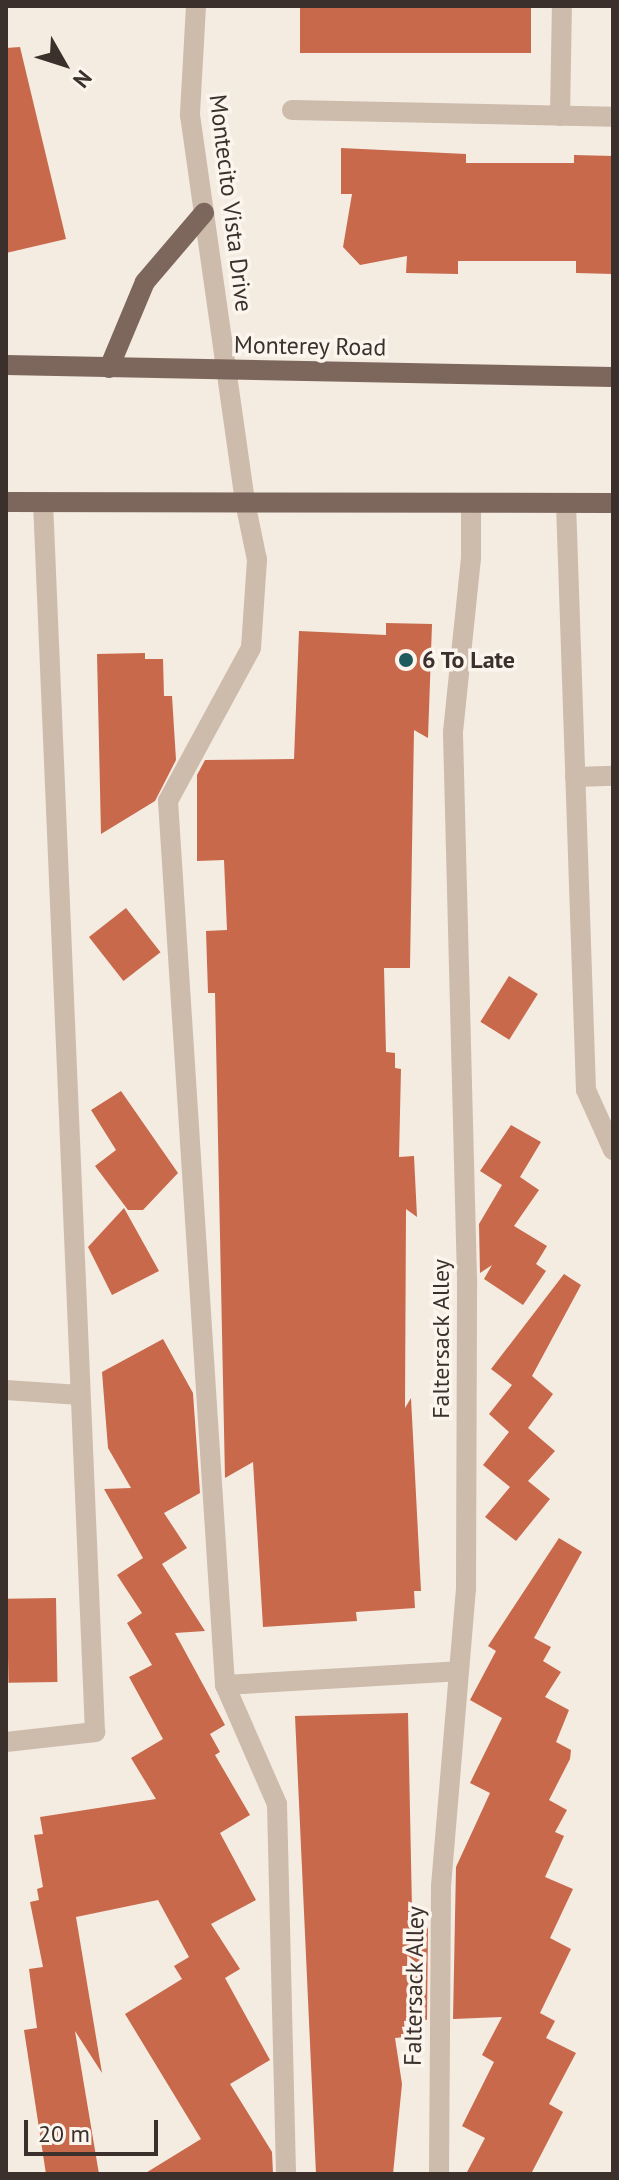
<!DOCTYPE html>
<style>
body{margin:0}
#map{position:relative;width:619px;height:2180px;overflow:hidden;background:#f4ebe1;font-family:"PT Sans",sans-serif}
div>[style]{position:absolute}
.building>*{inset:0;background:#c8694b;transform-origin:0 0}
.lane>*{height:20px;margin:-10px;padding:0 10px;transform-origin:10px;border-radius:10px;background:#cdbbac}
.street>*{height:20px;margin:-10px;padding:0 10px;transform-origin:10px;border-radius:10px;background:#cdbbac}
.primary>*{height:20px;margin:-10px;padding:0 10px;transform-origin:10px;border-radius:10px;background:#7d675c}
.dots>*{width:22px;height:22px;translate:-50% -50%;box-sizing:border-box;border:4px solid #fbf5ee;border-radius:50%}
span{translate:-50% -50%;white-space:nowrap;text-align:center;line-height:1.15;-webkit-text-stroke:7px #fbf5ee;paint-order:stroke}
.street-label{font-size:24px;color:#3b302b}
.poi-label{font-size:24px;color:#3b302b;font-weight:700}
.left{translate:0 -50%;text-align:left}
.frame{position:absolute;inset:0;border:8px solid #3b302b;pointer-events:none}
.north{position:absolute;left:24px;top:24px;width:80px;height:80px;-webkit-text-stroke:6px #fbf5ee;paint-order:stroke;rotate:129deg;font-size:22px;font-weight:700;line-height:32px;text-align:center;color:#3b302b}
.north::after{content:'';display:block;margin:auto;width:28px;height:36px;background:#3b302b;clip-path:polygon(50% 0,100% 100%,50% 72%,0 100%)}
.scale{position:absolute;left:24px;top:2120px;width:134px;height:36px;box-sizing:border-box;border:4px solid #3b302b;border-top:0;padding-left:10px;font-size:24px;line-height:28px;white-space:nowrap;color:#3b302b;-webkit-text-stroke:6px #fbf5ee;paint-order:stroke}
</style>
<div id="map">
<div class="building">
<div style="left:300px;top:6px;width:231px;height:47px"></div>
<div style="clip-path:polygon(20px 47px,66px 239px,6px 253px,6px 48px)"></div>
<div style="clip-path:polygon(341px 148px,466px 154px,466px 163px,574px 163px,574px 155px,613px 156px,613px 274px,576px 273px,576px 261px,458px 261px,458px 274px,406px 273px,407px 256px,360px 265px,343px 247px,352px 194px,341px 194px)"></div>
<div style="clip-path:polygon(386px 623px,432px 624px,428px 738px,414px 730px,410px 968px,384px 968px,386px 1052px,395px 1053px,395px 1068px,401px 1069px,399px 1157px,414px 1156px,417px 1217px,406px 1209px,405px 1408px,411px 1398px,421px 1591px,414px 1591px,415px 1608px,356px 1612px,357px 1621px,263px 1627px,253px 1462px,225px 1478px,215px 993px,208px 993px,206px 931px,227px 930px,224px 860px,197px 861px,197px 775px,205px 760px,294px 759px,299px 631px,386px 635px)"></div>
<div style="clip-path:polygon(145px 653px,145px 659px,163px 659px,164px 696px,172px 696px,176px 760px,155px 801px,101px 834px,97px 654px)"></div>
<div style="left:126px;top:908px;width:56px;height:47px;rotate:52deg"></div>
<div style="left:509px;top:976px;width:34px;height:54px;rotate:32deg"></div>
<div style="clip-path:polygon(121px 1091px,178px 1173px,143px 1210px,128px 1210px,95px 1166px,116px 1150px,91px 1110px)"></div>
<div style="clip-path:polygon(511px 1125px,541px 1142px,520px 1177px,539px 1190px,514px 1226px,547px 1246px,536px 1264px,546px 1271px,523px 1305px,484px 1279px,492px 1265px,480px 1273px,479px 1224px,502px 1185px,480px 1171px)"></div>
<div style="clip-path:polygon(124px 1208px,159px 1271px,112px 1295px,88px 1247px)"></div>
<div style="clip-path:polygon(564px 1274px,581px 1285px,532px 1376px,553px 1394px,528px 1428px,555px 1451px,528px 1481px,550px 1499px,516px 1541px,485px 1517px,510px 1487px,483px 1465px,509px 1432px,489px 1414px,512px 1385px,491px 1369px)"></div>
<div style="clip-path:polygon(163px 1339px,193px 1393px,200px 1493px,164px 1513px,187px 1548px,162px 1564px,205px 1631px,175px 1633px,225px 1725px,210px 1734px,220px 1752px,215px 1755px,250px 1815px,220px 1833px,256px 1900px,211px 1924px,240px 1969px,225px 1978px,270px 2060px,230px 2084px,272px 2152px,273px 2174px,144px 2174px,201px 2139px,125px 2014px,182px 1979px,174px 1966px,189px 1957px,158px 1900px,76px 1917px,102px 2073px,75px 2031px,99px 2174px,46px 2174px,24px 2030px,37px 2028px,29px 1969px,43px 1967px,30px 1902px,39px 1900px,37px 1889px,43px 1887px,34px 1835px,43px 1834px,40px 1817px,156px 1799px,131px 1758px,163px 1739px,129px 1677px,152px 1665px,127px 1623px,142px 1613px,117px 1575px,143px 1558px,104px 1489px,131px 1488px,108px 1448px,102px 1372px)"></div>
<div style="clip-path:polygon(559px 1538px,582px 1552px,534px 1638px,551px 1647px,543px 1661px,561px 1672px,545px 1697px,569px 1710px,556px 1742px,571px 1750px,570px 1759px,549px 1800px,567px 1810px,555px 1832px,564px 1836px,545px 1877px,573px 1889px,550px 1938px,571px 1949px,540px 2013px,555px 2021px,546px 2038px,576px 2053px,549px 2104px,563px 2112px,531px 2174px,466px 2174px,485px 2138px,462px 2126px,494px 2062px,482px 2055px,502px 2017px,453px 2019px,456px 1867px,490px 1793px,470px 1783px,502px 1718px,470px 1700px,496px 1651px,488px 1646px)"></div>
<div style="left:56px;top:1598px;width:84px;height:49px;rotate:89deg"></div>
<div style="clip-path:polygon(408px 1713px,413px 1958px,428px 1927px,427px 2020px,404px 2021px,405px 2037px,395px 2038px,402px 2084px,393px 2174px,316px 2174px,295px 1716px)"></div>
</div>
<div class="lane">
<div style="left:292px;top:110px;width:321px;rotate:1.2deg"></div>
<div style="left:560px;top:116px;width:110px;rotate:-89deg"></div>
<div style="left:245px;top:502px;width:59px;rotate:78.3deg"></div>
<div style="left:257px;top:560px;width:88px;rotate:93.9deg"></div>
<div style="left:251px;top:648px;width:174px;rotate:118.5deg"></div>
<div style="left:168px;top:801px;width:886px;rotate:86.31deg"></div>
<div style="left:225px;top:1685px;width:233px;rotate:-3.4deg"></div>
<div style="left:566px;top:503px;width:587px;rotate:88.05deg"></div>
<div style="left:586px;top:1090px;width:66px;rotate:65.8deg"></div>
<div style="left:575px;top:777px;width:38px;rotate:-2deg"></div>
<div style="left:6px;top:1390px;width:74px;rotate:3.9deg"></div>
<div style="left:225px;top:1685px;width:130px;rotate:66.4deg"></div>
<div style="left:277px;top:1804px;width:370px;rotate:88.6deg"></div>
<div style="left:6px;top:1742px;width:90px;rotate:-6.4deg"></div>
<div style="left:95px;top:1732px;width:1231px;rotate:-92.42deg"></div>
<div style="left:439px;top:2174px;width:288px;rotate:-89.6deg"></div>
<div style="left:441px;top:1886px;width:298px;rotate:-85.2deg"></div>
<div style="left:466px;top:1589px;width:310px;rotate:-89.8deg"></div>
<div style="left:467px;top:1279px;width:547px;rotate:-91.47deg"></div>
<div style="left:453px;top:732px;width:175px;rotate:-84.1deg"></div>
<div style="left:471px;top:558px;width:54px;rotate:-90deg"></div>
</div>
<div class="street">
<div style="left:196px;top:6px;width:109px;rotate:93.2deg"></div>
<div style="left:190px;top:115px;width:391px;rotate:81.9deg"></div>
</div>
<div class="primary">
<div style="left:6px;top:365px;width:607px;rotate:1.13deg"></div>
<div style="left:109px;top:368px;width:93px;rotate:-67.3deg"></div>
<div style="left:145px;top:282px;width:91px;rotate:-49.5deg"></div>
<div style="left:6px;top:502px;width:607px;rotate:0.09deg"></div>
</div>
<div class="dots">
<div style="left:406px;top:660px;background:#1f5a5e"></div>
</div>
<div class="street-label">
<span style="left:231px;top:203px;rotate:83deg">Montecito Vista Drive</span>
<span style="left:310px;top:346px;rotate:1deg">Monterey Road</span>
<span style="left:441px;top:1339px;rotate:-90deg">Faltersack Alley</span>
<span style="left:414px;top:1986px;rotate:-89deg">Faltersack Alley</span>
</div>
<div class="poi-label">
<span class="left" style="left:422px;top:660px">6 To Late</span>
</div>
<div class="frame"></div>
<div class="north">N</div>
<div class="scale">20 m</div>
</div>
